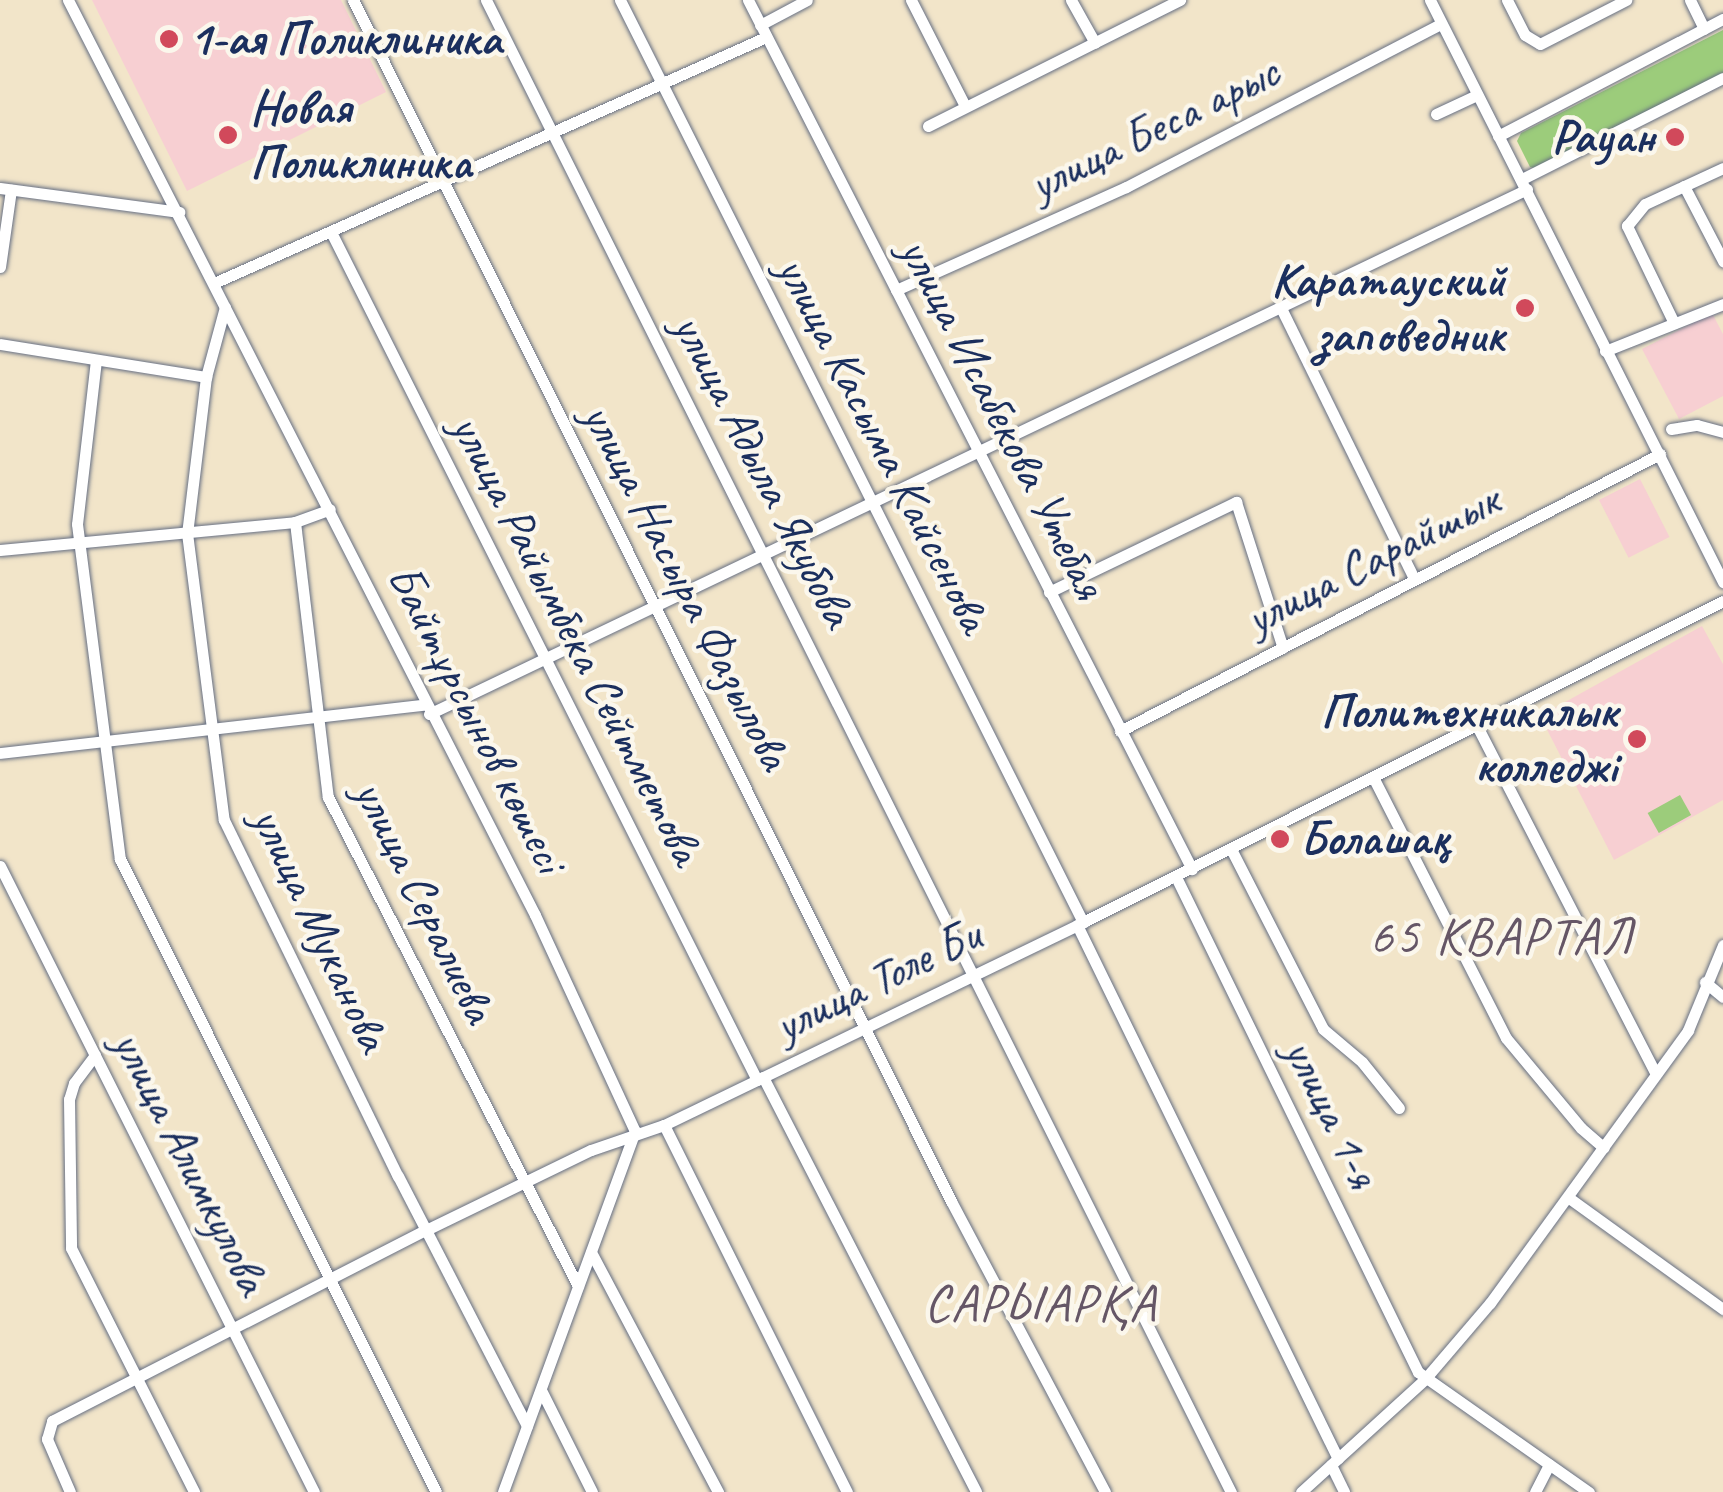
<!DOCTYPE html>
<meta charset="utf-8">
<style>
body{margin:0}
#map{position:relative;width:1723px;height:1492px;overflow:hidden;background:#f2e5c9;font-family:Caveat,sans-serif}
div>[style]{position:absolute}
.built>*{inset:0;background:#f7cfd2;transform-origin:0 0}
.green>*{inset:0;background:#9ccc7b;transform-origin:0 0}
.roads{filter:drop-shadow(0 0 2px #666f83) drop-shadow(0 0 2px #666f83)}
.minor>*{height:11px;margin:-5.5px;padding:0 5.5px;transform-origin:5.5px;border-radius:5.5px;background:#fff}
.dots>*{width:28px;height:28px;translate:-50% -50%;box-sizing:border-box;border:5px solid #fbf7ec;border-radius:50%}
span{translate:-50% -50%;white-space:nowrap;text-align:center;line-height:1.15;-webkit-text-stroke:9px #fbf7ec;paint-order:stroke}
.poi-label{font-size:48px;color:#1b2f5e;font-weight:700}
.left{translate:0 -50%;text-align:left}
.right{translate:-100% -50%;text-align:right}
.street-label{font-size:48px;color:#1b2f5e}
.quarter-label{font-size:52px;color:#655666;letter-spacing:2.5px}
</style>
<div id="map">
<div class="built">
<div style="clip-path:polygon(92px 0,341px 0,386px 92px,187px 191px)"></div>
<div style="clip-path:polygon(1712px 313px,1723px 334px,1723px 396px,1679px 419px,1642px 349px)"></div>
<div style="left:1640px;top:479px;width:65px;height:46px;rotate:63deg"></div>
<div style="clip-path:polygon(1702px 626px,1723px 664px,1723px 800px,1614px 860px,1540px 716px)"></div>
</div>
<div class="green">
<div style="clip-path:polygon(1723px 30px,1723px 77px,1541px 170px,1530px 167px,1517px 141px,1521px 133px)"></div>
<div style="left:1680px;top:795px;width:23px;height:37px;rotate:61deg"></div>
</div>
<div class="roads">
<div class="minor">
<div style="left:68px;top:0;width:1027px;rotate:62.96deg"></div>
<div style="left:535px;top:915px;width:238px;rotate:65.2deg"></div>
<div style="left:635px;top:1131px;width:384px;rotate:110.1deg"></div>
<div style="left:353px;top:0;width:1342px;rotate:63.53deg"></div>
<div style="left:951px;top:1201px;width:329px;rotate:62.1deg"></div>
<div style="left:486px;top:0;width:1668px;rotate:63.47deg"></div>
<div style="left:620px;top:0;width:1032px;rotate:63.34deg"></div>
<div style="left:748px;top:0;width:976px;rotate:62.94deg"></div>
<div style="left:911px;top:0;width:119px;rotate:63deg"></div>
<div style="left:1071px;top:0;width:49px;rotate:60.8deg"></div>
<div style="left:1430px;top:0;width:652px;rotate:63.28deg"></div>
<div style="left:1507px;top:0;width:39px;rotate:63deg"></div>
<div style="left:1525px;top:35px;width:17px;rotate:31deg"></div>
<div style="left:1540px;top:44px;width:97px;rotate:-27.1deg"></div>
<div style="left:1690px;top:0;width:32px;rotate:64deg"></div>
<div style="left:760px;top:25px;width:53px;rotate:-28deg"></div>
<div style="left:1436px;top:114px;width:45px;rotate:-24.9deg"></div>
<div style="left:928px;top:126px;width:282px;rotate:-26.6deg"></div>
<div style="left:1498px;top:136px;width:254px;rotate:-27.5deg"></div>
<div style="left:1522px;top:179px;width:225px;rotate:-26.7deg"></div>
<div style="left:1684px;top:186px;width:85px;rotate:62.5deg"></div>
<div style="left:0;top:188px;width:181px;rotate:7.6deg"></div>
<div style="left:331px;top:232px;width:949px;rotate:63.33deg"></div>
<div style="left:0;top:267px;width:78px;rotate:-81.9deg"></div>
<div style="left:214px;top:283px;width:604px;rotate:-24.02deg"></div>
<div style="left:896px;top:290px;width:252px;rotate:-24.1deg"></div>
<div style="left:1126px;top:187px;width:355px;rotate:-27.4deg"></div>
<div style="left:1280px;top:306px;width:303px;rotate:63.8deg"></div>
<div style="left:225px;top:307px;width:73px;rotate:105.2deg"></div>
<div style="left:206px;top:377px;width:157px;rotate:96.9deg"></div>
<div style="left:187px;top:533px;width:289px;rotate:82.7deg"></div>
<div style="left:224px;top:820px;width:396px;rotate:64deg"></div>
<div style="left:398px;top:1176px;width:281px;rotate:62.7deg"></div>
<div style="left:1673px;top:321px;width:106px;rotate:-115.8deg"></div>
<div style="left:1627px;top:226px;width:28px;rotate:-51deg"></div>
<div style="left:1645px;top:204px;width:86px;rotate:-24.8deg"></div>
<div style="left:0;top:344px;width:209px;rotate:9.1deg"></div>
<div style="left:1605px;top:351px;width:127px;rotate:-21.7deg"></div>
<div style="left:96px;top:360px;width:165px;rotate:96.6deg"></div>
<div style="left:77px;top:524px;width:338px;rotate:82.7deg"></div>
<div style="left:120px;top:859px;width:707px;rotate:63.47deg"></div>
<div style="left:1671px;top:429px;width:26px;rotate:-9deg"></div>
<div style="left:1697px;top:425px;width:27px;rotate:15deg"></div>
<div style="left:295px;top:522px;width:277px;rotate:83.2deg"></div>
<div style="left:328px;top:797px;width:549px;rotate:62.92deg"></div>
<div style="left:0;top:550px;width:296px;rotate:-5.4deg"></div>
<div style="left:295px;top:522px;width:37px;rotate:-20deg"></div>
<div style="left:1049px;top:592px;width:208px;rotate:-25.7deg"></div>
<div style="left:1236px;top:502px;width:153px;rotate:72.2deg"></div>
<div style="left:429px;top:714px;width:1217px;rotate:-25.55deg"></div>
<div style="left:1477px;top:726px;width:391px;rotate:62.8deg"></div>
<div style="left:1120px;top:731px;width:607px;rotate:-27.16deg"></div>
<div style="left:0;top:753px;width:427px;rotate:-6.5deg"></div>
<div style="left:1373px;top:777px;width:293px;rotate:63deg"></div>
<div style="left:1506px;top:1038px;width:117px;rotate:50.2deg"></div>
<div style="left:1581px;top:1128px;width:30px;rotate:41deg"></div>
<div style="left:1231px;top:849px;width:202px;rotate:62.9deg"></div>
<div style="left:1323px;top:1029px;width:51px;rotate:40.2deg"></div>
<div style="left:1362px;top:1062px;width:59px;rotate:51.2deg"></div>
<div style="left:0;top:866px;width:700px;rotate:63.36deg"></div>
<div style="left:1176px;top:877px;width:551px;rotate:63.95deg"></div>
<div style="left:1418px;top:1372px;width:209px;rotate:35.1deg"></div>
<div style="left:1077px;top:925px;width:594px;rotate:63.95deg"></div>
<div style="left:1705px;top:982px;width:23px;rotate:40deg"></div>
<div style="left:95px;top:1055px;width:35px;rotate:127deg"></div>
<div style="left:74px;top:1083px;width:17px;rotate:107deg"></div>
<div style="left:69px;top:1099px;width:149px;rotate:89.2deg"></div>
<div style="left:71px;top:1248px;width:273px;rotate:63.2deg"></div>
<div style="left:763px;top:1077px;width:466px;rotate:62.8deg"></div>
<div style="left:664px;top:1125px;width:410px;rotate:63.5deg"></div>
<div style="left:1569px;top:1198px;width:190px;rotate:35.8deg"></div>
<div style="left:591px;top:1252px;width:272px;rotate:62.1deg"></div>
<div style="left:541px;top:1390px;width:114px;rotate:63.4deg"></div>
<div style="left:1331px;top:1465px;width:30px;rotate:64deg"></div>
<div style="left:70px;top:1492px;width:58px;rotate:-113.5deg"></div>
<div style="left:47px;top:1439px;width:19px;rotate:-74deg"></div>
<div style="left:52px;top:1421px;width:420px;rotate:-27.1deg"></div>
<div style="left:426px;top:1230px;width:183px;rotate:-25.9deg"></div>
<div style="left:591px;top:1150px;width:77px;rotate:-18.9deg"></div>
<div style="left:664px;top:1125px;width:466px;rotate:-25.8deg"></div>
<div style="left:1083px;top:922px;width:716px;rotate:-26.64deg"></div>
<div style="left:1301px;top:1492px;width:168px;rotate:-42.3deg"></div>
<div style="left:1425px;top:1379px;width:100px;rotate:-49.5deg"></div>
<div style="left:1490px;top:1303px;width:337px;rotate:-54deg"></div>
<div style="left:1688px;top:1030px;width:92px;rotate:-67.6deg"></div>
<div style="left:1535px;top:1492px;width:31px;rotate:-63deg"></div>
</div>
</div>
<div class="dots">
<div style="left:169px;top:39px;background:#d1495b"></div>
<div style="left:228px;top:135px;background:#d1495b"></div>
<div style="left:1675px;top:137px;background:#d1495b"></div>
<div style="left:1525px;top:308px;background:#d1495b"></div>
<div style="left:1637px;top:739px;background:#d1495b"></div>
<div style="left:1280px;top:839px;background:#d1495b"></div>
</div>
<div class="poi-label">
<span class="left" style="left:189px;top:39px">1-ая Поликлиника</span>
<span class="left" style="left:250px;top:135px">Новая<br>Поликлиника</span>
<span class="right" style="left:1655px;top:137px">Рауан</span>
<span class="right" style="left:1505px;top:308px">Каратауский<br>заповедник</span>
<span class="right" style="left:1617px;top:739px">Политехникалык<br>колледжі</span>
<span class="left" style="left:1300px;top:839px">Болашақ</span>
</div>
<div class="street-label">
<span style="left:1154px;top:128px;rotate:-26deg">улица Беса арыс</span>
<span style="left:1003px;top:418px;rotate:63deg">улица Исабекова Утебая</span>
<span style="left:884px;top:444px;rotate:63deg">улица Касыма Кайсенова</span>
<span style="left:764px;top:470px;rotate:63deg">улица Адыла Якубова</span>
<span style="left:1372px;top:559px;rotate:-27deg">улица Сарайшык</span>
<span style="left:687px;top:586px;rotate:63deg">улица Насыра Фазылова</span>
<span style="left:577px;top:639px;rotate:63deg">улица Райымбека Сейтметова</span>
<span style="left:477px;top:718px;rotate:63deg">Байтұрсынов көшесі</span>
<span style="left:425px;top:901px;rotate:64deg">улица Сералиева</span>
<span style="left:321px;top:929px;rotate:65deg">улица Муканова</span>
<span style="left:877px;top:980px;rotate:-26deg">улица Толе Би</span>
<span style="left:1332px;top:1113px;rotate:64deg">улица 1-я</span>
<span style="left:191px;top:1162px;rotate:63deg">улица Алимкулова</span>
</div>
<div class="quarter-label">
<span style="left:1502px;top:937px">65 КВАРТАЛ</span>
<span style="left:1041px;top:1304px">САРЫАРҚА</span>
</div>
</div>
